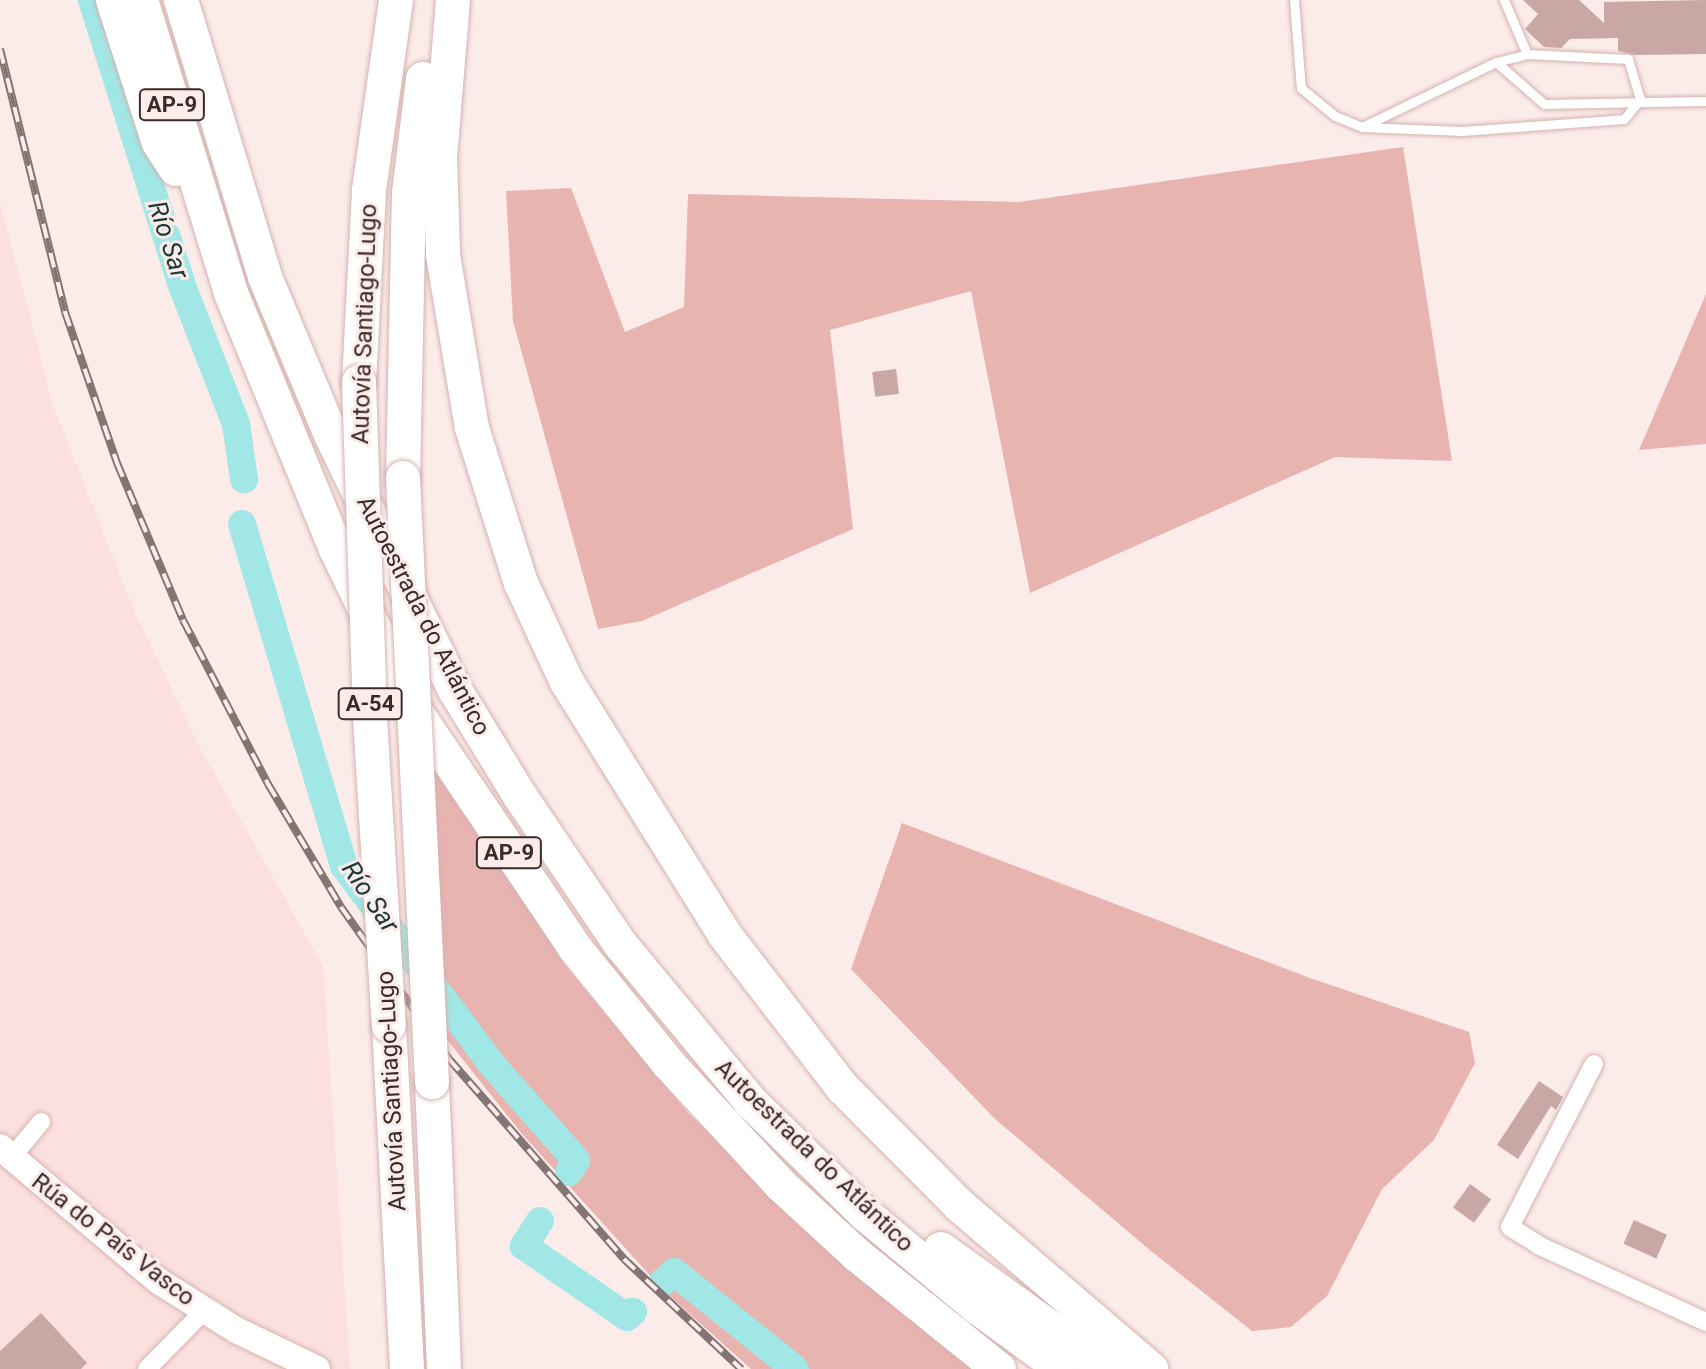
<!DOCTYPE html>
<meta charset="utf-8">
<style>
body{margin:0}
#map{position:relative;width:1706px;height:1369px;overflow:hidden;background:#fbecea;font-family:Roboto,sans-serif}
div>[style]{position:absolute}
.built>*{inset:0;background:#fbe0de}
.green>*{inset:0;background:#e8b4b0}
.river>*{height:28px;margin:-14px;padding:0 14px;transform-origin:14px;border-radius:14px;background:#a0e7e6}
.building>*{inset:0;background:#c9a7a4;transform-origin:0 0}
.roads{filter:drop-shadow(0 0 2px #d5b2af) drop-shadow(0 0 2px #d5b2af)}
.lane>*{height:9px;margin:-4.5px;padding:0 4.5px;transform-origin:4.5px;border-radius:4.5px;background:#fff}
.street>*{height:18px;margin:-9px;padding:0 9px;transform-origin:9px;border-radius:9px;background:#fff}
.secondary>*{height:26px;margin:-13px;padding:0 13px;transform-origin:13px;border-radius:13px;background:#fff}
.highway>*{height:34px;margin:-17px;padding:0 17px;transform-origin:17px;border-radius:17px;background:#fff}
.rail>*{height:8px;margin-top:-4px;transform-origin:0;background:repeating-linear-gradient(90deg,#fbecea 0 15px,#837573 0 30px);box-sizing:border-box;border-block:2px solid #837573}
.bridges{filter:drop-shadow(0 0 2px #d5b2af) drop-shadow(0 0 2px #d5b2af)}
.highway-bridge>*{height:34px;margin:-17px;padding:0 17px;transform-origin:17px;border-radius:17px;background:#fff}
span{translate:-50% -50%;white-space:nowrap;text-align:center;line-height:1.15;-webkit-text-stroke:6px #fbecea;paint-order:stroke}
.shield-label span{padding:2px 6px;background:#fbecea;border:2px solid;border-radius:6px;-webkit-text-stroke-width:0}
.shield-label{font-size:22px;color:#392b2a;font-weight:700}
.street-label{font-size:24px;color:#392b2a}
.water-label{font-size:26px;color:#173a39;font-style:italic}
</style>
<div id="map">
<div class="built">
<div style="clip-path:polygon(0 202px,53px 406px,136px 615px,199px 746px,323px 966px,350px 1369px,0 1369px)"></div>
</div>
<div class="green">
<div style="clip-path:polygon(1403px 147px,1452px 461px,1335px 457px,1030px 593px,971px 291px,830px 330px,853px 529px,642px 621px,598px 629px,513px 321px,506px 191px,571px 188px,625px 332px,684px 307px,688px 194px,1019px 202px)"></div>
<div style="clip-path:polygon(1706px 294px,1706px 444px,1639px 450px)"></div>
<div style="clip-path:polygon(429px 744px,494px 857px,567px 968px,688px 1113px,931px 1335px,977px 1369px,751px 1369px,664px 1291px,522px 1134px,441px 1032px)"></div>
<div style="clip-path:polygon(902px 823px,1310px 978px,1469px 1032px,1475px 1063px,1434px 1140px,1382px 1189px,1327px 1296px,1291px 1327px,1252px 1331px,1151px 1251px,995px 1119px,851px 969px)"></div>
</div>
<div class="river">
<div style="left:92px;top:0;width:297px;rotate:72.5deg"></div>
<div style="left:181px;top:283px;width:151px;rotate:68.7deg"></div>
<div style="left:236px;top:424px;width:56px;rotate:81.7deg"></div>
<div style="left:242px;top:524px;width:357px;rotate:73.4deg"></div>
<div style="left:344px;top:866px;width:251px;rotate:53.3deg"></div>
<div style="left:494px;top:1067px;width:124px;rotate:48.6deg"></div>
<div style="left:576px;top:1160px;width:14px;rotate:120deg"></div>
<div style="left:540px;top:1221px;width:30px;rotate:123deg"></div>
<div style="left:524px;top:1246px;width:125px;rotate:34.6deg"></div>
<div style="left:627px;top:1317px;width:8px;rotate:-40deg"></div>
<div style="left:663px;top:1282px;width:15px;rotate:-42deg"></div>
<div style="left:674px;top:1272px;width:155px;rotate:38.7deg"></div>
</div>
<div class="building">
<div style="clip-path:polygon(1523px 0,1579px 0,1604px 23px,1604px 2px,1706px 0,1706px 54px,1634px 55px,1618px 51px,1618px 38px,1570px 39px,1561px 48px,1544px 47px,1525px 29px,1538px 14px)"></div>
<div style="left:896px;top:369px;width:25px;height:24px;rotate:83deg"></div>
<div style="clip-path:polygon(1539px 1081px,1563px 1097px,1556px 1110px,1551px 1106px,1518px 1159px,1497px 1145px)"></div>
<div style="left:1470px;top:1184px;width:26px;height:29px;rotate:36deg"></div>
<div style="left:1634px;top:1220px;width:36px;height:26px;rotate:24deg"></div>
<div style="clip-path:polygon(41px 1313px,87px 1363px,81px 1369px,0 1369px,0 1351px)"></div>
</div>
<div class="roads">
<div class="lane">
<div style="left:1294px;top:0;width:88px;rotate:85.5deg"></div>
<div style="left:1301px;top:88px;width:44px;rotate:39.5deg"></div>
<div style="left:1335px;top:116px;width:29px;rotate:22deg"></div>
<div style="left:1362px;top:127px;width:149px;rotate:-25.9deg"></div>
<div style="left:1496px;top:62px;width:64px;rotate:41.2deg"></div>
<div style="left:1544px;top:104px;width:162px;rotate:-1.1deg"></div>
<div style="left:1496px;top:62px;width:32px;rotate:-14deg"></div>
<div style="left:1527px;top:54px;width:59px;rotate:-113.1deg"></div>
<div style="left:1362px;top:127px;width:100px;rotate:2.3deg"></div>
<div style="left:1462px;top:131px;width:162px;rotate:-4.2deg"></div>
<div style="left:1624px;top:119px;width:26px;rotate:-51deg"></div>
<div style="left:1640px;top:99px;width:42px;rotate:-106.7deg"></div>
<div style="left:1628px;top:59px;width:101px;rotate:-177.2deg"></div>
</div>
<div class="street">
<div style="left:1594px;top:1064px;width:183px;rotate:117.3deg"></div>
<div style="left:1510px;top:1227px;width:36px;rotate:32deg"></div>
<div style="left:1540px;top:1246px;width:183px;rotate:24.6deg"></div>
<div style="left:11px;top:1158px;width:47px;rotate:-50.2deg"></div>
<div style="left:147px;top:1369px;width:81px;rotate:-45.5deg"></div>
</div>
<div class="secondary">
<div style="left:0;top:1147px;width:209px;rotate:40.2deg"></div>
<div style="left:160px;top:1282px;width:90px;rotate:32.3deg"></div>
<div style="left:236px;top:1330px;width:90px;rotate:25.7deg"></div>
</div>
<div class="highway">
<div style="left:113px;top:0;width:150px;rotate:72.2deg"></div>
<div style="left:159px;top:143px;width:31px;rotate:57deg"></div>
<div style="left:141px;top:0;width:307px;rotate:72.9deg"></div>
<div style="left:231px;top:293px;width:277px;rotate:67.7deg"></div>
<div style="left:336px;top:549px;width:171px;rotate:64.3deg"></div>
<div style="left:410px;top:703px;width:295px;rotate:56deg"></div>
<div style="left:575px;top:948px;width:148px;rotate:51deg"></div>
<div style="left:668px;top:1063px;width:166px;rotate:47.2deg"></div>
<div style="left:781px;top:1185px;width:103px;rotate:42.6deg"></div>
<div style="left:857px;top:1255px;width:182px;rotate:38.8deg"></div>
<div style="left:181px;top:0;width:289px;rotate:73.1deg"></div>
<div style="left:265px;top:277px;width:173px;rotate:67.3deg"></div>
<div style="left:332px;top:437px;width:281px;rotate:64.1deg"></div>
<div style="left:455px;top:690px;width:124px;rotate:58.5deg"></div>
<div style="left:520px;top:796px;width:180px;rotate:55.9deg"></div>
<div style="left:621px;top:945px;width:204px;rotate:50.4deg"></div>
<div style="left:751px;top:1102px;width:160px;rotate:44.5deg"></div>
<div style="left:865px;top:1214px;width:146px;rotate:39.7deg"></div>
<div style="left:977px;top:1307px;width:105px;rotate:36.1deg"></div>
<div style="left:453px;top:0;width:158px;rotate:94.7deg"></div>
<div style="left:440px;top:157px;width:98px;rotate:88.2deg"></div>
<div style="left:443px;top:255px;width:175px;rotate:80.5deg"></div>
<div style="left:472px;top:428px;width:163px;rotate:72.5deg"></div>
<div style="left:521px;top:583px;width:109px;rotate:65.1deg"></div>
<div style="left:567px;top:682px;width:298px;rotate:58deg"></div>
<div style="left:725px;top:935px;width:193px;rotate:52.4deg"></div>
<div style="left:843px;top:1088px;width:165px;rotate:45.2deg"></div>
<div style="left:959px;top:1205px;width:253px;rotate:40.5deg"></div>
<div style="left:359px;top:382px;width:192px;rotate:-87deg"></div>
<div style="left:369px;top:190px;width:192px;rotate:-81.9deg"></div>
<div style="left:403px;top:478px;width:285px;rotate:-88.8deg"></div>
<div style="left:409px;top:193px;width:115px;rotate:-83deg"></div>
<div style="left:389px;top:1025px;width:344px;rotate:87deg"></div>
<div style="left:432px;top:1082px;width:287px;rotate:87.6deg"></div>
<div style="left:941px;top:1249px;width:206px;rotate:35.7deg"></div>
</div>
</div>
<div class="rail">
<div style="left:0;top:49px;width:271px;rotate:76.1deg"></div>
<div style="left:65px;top:312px;width:160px;rotate:71deg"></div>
<div style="left:117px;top:463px;width:170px;rotate:67.2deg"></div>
<div style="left:183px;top:620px;width:185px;rotate:62.6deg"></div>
<div style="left:268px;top:784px;width:143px;rotate:59.3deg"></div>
<div style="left:341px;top:907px;width:186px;rotate:54.6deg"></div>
<div style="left:449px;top:1059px;width:266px;rotate:48.8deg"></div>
<div style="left:624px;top:1259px;width:161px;rotate:43.2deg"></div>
</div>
<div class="bridges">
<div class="highway-bridge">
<div style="left:359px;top:382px;width:336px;rotate:88.1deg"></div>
<div style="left:370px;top:718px;width:308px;rotate:86.5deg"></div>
<div style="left:403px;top:478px;width:605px;rotate:87.25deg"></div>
</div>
</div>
<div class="shield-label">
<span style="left:172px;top:105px">AP-9</span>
<span style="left:370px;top:704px">A-54</span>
<span style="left:509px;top:853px">AP-9</span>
</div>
<div class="street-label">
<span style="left:365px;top:324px;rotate:-88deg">Autovía Santiago-Lugo</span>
<span style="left:423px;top:616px;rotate:63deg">Autoestrada do Atlántico</span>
<span style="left:392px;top:1091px;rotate:-93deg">Autovía Santiago-Lugo</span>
<span style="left:814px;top:1156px;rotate:44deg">Autoestrada do Atlántico</span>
<span style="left:113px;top:1240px;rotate:38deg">Rúa do País Vasco</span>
</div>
<div class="water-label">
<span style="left:168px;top:240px;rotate:72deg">Río Sar</span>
<span style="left:370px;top:897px;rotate:56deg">Río Sar</span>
</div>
</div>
